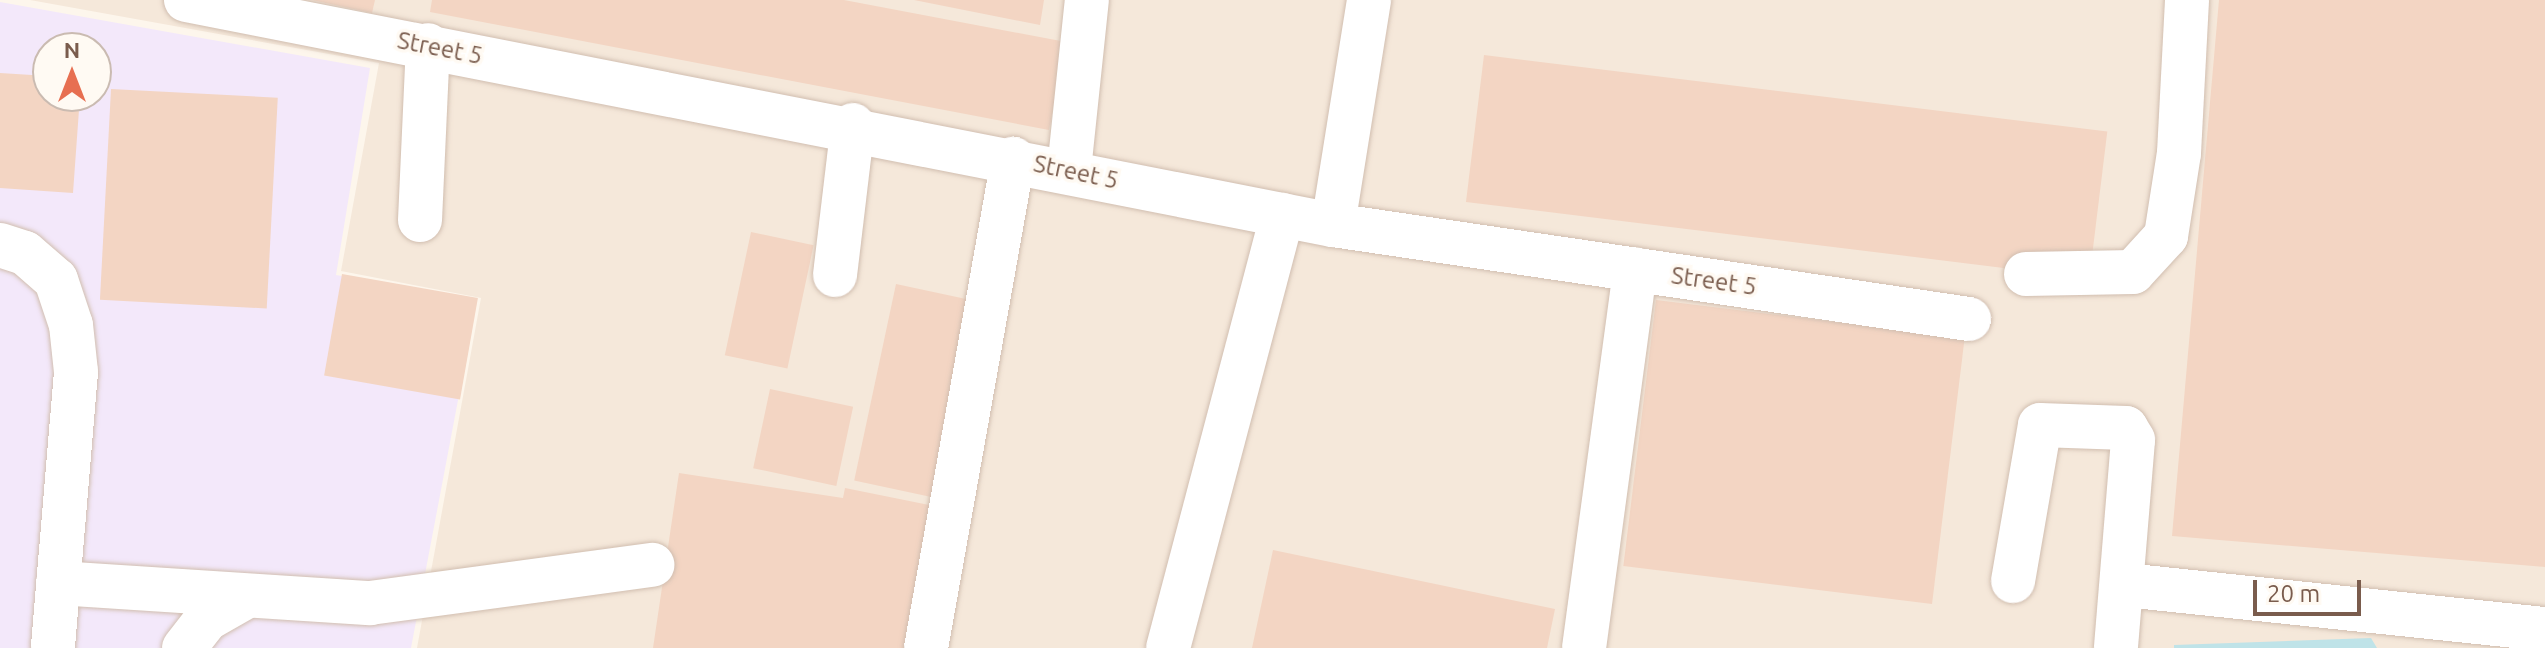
<!DOCTYPE html>
<style>
body{margin:0}
#map{position:relative;width:2545px;height:648px;overflow:hidden;background:#fdf6ec;font-family:Ubuntu,sans-serif}
div>[style]{position:absolute}
.residential>*{inset:0;background:#f5e8da}
.education>*{inset:0;background:#f3e8fa}
.water>*{inset:0;background:#bfe3e8}
.building>*{inset:0;background:#f3d5c3;transform-origin:0 0}
.roads{filter:drop-shadow(0 0 2px #d1beb0) drop-shadow(0 0 2px #d1beb0)}
.minor>*{height:44px;margin:-22px;padding:0 22px;transform-origin:22px;border-radius:22px;background:#fff}
span{translate:-50% -50%;white-space:nowrap;text-align:center;line-height:1.15;-webkit-text-stroke:7px #fffaf3;paint-order:stroke}
.street-label{font-size:24px;color:#7a5c4d}
.north{position:absolute;left:32px;top:32px;width:80px;height:80px;box-sizing:border-box;background:#fffaf3;border:2px solid #cabbb1;border-radius:50%;rotate:0deg;font-size:22px;font-weight:700;line-height:32px;text-align:center;color:#7a5c4d}
.north::after{content:'';display:block;margin:auto;width:28px;height:36px;background:#e76f51;clip-path:polygon(50% 0,100% 100%,50% 72%,0 100%)}
.scale{position:absolute;left:2253px;top:580px;width:108px;height:36px;box-sizing:border-box;border:4px solid #7a5c4d;border-top:0;padding-left:10px;font-size:24px;line-height:28px;white-space:nowrap;color:#7a5c4d;-webkit-text-stroke:6px #fffaf3;paint-order:stroke}
</style>
<div id="map">
<div class="residential">
<div style="clip-path:polygon(30px 0,2545px 0,2545px 648px,417px 648px,481px 298px,341px 271px,379px 63px)"></div>
</div>
<div class="education">
<div style="clip-path:polygon(evenodd,0 2px,370px 68px,336px 275px,477px 300px,411px 648px,0 648px,0 2px,48px 48px,96px 48px,96px 96px,48px 96px,48px 48px)"></div>
</div>
<div class="water">
<div style="clip-path:polygon(2371px 638px,2377px 648px,2174px 648px,2174px 645px)"></div>
</div>
<div class="building">
<div style="clip-path:polygon(312px 0,375px 0,372px 13px)"></div>
<div style="clip-path:polygon(432px 0,844px 0,1066px 42px,1049px 130px,430px 12px)"></div>
<div style="clip-path:polygon(914px 0,1044px 0,1040px 25px)"></div>
<div style="clip-path:polygon(2219px 0,2545px 0,2545px 567px,2172px 536px)"></div>
<div style="left:1484px;top:55px;width:628px;height:148px;rotate:7deg"></div>
<div style="clip-path:polygon(0 73px,48px 76px,48px 96px,80px 96px,73px 193px,0 188px)"></div>
<div style="left:111px;top:89px;width:167px;height:211px;rotate:3deg"></div>
<div style="left:751px;top:232px;width:64px;height:126px;rotate:12deg"></div>
<div style="left:342px;top:274px;width:138px;height:103px;rotate:10deg"></div>
<div style="left:896px;top:284px;width:80px;height:201px;rotate:12deg"></div>
<div style="left:1656px;top:300px;width:311px;height:268px;rotate:7deg"></div>
<div style="left:770px;top:389px;width:85px;height:81px;rotate:12deg"></div>
<div style="clip-path:polygon(679px 473px,843px 498px,845px 488px,939px 507px,912px 648px,653px 648px)"></div>
<div style="clip-path:polygon(1273px 550px,1555px 609px,1547px 648px,1252px 648px)"></div>
</div>
<div class="roads">
<div class="minor">
<div style="left:186px;top:0;width:1169px;rotate:11.1deg"></div>
<div style="left:1333px;top:225px;width:643px;rotate:8.41deg"></div>
<div style="left:1069px;top:170px;width:171px;rotate:-84deg"></div>
<div style="left:420px;top:220px;width:175px;rotate:-87.4deg"></div>
<div style="left:1333px;top:225px;width:228px;rotate:-80.9deg"></div>
<div style="left:0;top:245px;width:26px;rotate:18deg"></div>
<div style="left:25px;top:253px;width:41px;rotate:41.1deg"></div>
<div style="left:56px;top:280px;width:47px;rotate:71.6deg"></div>
<div style="left:71px;top:325px;width:47px;rotate:83.9deg"></div>
<div style="left:76px;top:372px;width:277px;rotate:94.8deg"></div>
<div style="left:2026px;top:274px;width:107px;rotate:-1.1deg"></div>
<div style="left:2133px;top:272px;width:49px;rotate:-47.5deg"></div>
<div style="left:2166px;top:236px;width:84px;rotate:-81.1deg"></div>
<div style="left:2179px;top:153px;width:153px;rotate:-87deg"></div>
<div style="left:835px;top:275px;width:151px;rotate:-83.2deg"></div>
<div style="left:2013px;top:581px;width:158px;rotate:-80.2deg"></div>
<div style="left:2040px;top:425px;width:86px;rotate:2deg"></div>
<div style="left:2126px;top:428px;width:14px;rotate:60deg"></div>
<div style="left:2133px;top:440px;width:209px;rotate:94.7deg"></div>
<div style="left:58px;top:583px;width:313px;rotate:3.7deg"></div>
<div style="left:370px;top:603px;width:285px;rotate:-7.7deg"></div>
<div style="left:2125px;top:585px;width:422px;rotate:6deg"></div>
<div style="left:184px;top:648px;width:37px;rotate:-52deg"></div>
<div style="left:207px;top:619px;width:46px;rotate:-29.9deg"></div>
<div style="left:926px;top:648px;width:497px;rotate:-79.9deg"></div>
<div style="left:1168px;top:648px;width:448px;rotate:-75.2deg"></div>
<div style="left:1584px;top:648px;width:382px;rotate:-82.3deg"></div>
</div>
</div>
<div class="street-label">
<span style="left:440px;top:48px;rotate:11deg">Street 5</span>
<span style="left:1076px;top:172px;rotate:12deg">Street 5</span>
<span style="left:1714px;top:281px;rotate:8deg">Street 5</span>
</div>
<div class="north">N</div>
<div class="scale">20 m</div>
</div>
